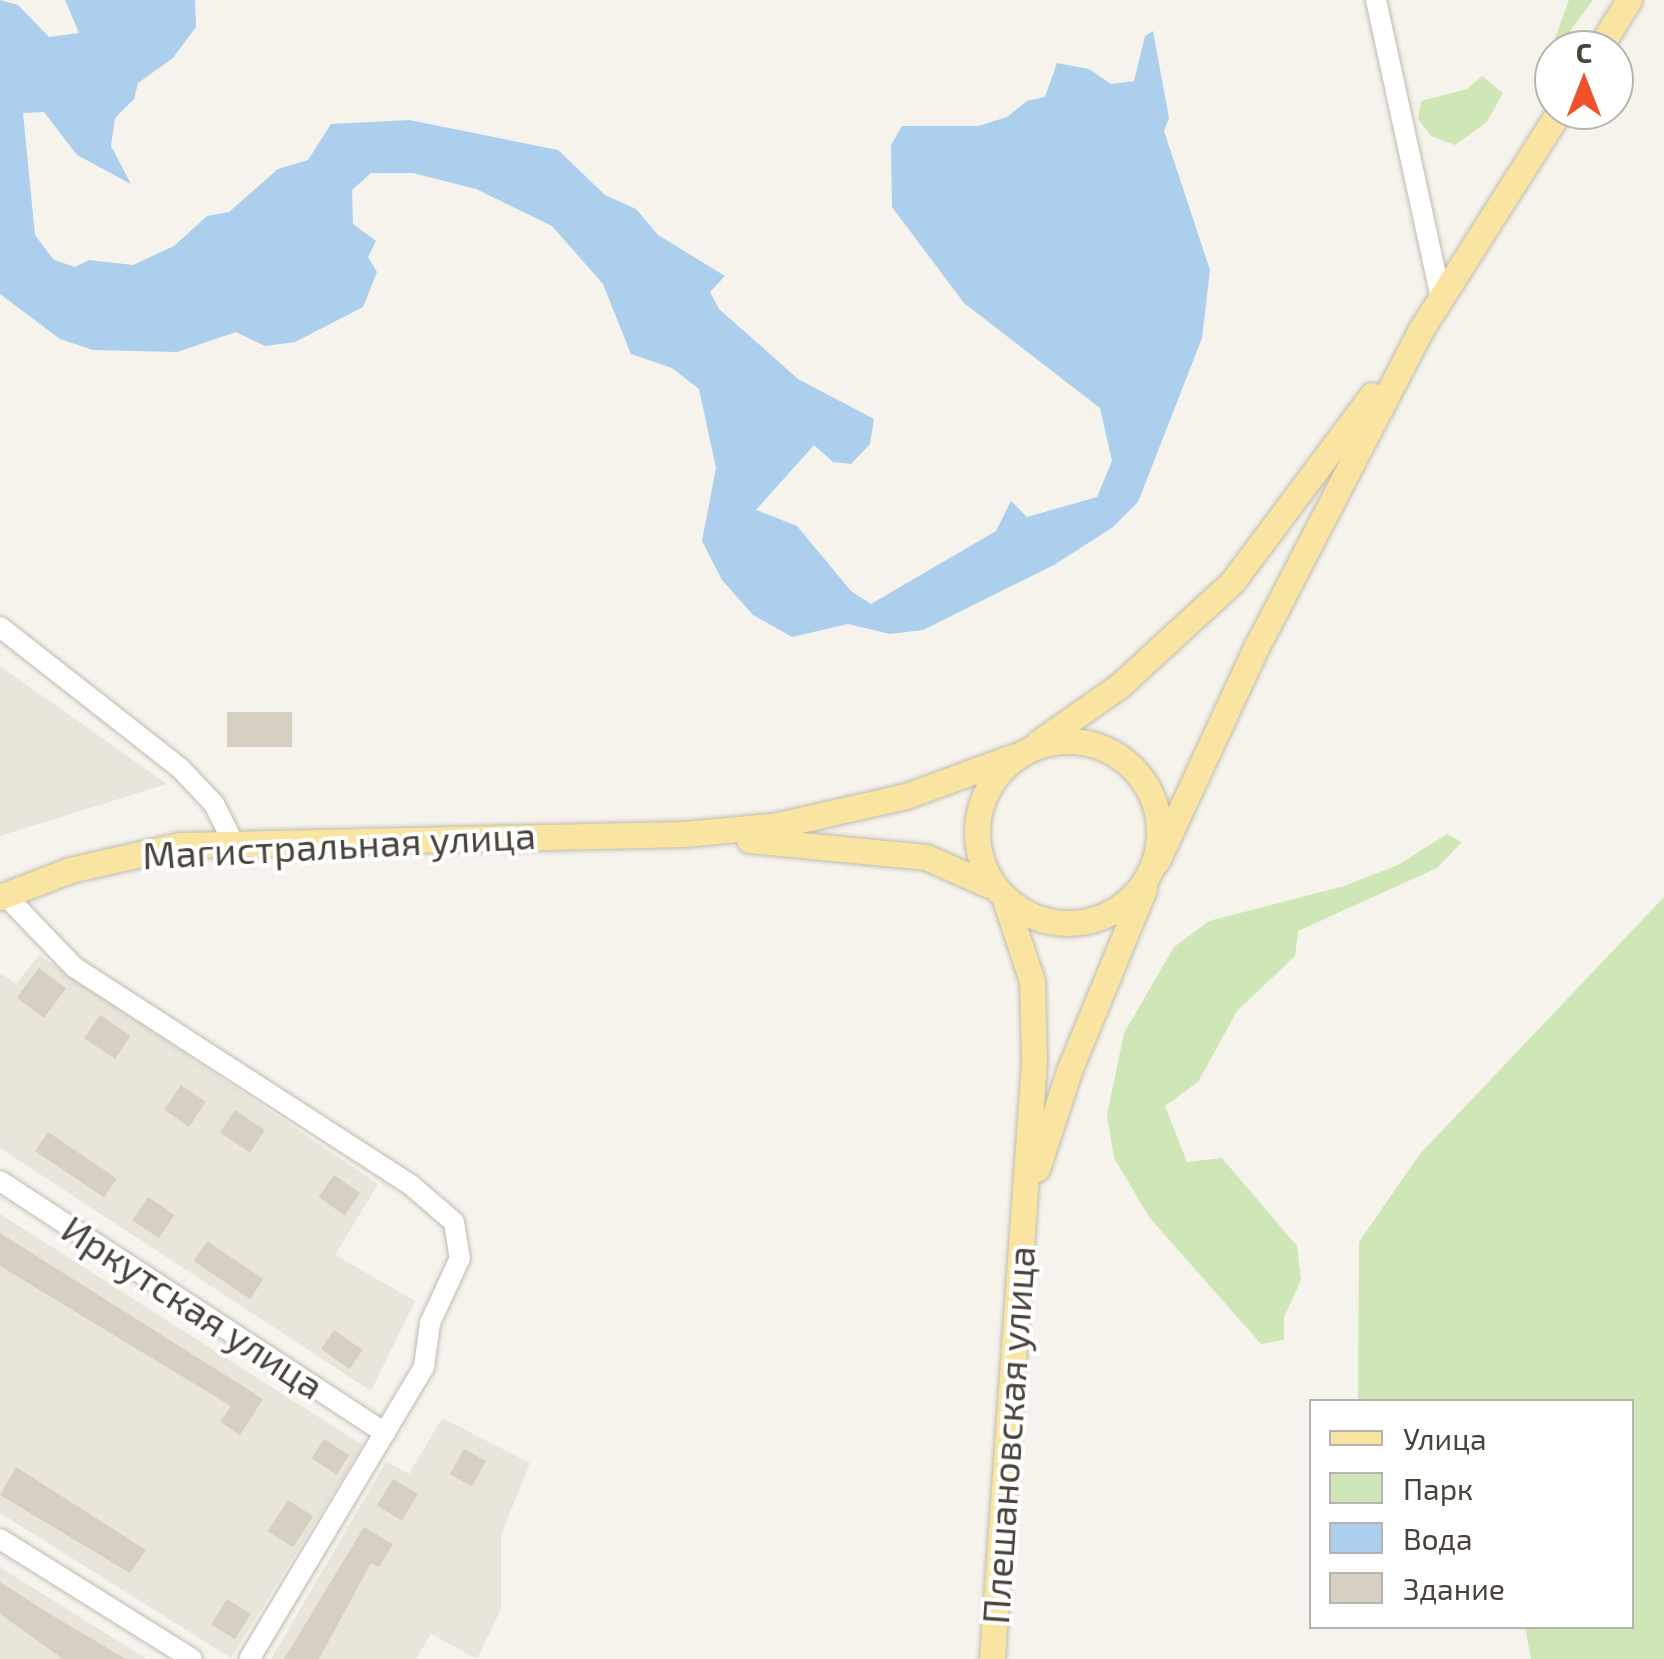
<!DOCTYPE html>
<meta charset="utf-8">
<style>
body{margin:0}
#map{position:relative;width:1664px;height:1659px;overflow:hidden;background:#f5f3ec;font-family:"Exo 2",sans-serif}
div>[style]{position:absolute}
.residential>*{inset:0;background:#e9e5da}
.green>*{inset:0;background:#cfe7b7}
.water>*{inset:0;background:#accfee}
.building>*{inset:0;background:#d6cfc2;transform-origin:0 0}
.roads{filter:drop-shadow(0 0 2px #c0bbae) drop-shadow(0 0 2px #c0bbae)}
.minor>*{height:20px;margin:-10px;padding:0 10px;transform-origin:10px;border-radius:10px;background:#fff}
.major>*{height:25px;margin:-12.5px;padding:0 12.5px;transform-origin:12.5px;border-radius:12.5px;background:#f9e4a1}
.major>.ring{margin:-12.5px;padding:0;box-sizing:content-box;background:none;border:25px solid #f9e4a1;border-radius:50%}
span{translate:-50% -50%;white-space:nowrap;text-align:center;line-height:1.15;-webkit-text-stroke:8px #fff;paint-order:stroke}
.street-label{font-size:38px;color:#494439}
.legend{position:absolute;left:1309px;top:1399px;width:325px;height:230px;box-sizing:border-box;background:#fff;border:2px solid #b6b4b0;margin:0;padding:12px 18px;list-style:none;font-size:30px;color:#494439}
.legend li{display:flex;align-items:center;gap:20px;height:50px}
.legend b{width:50px;border:2px solid #b6b4b0}
.north{position:absolute;left:1534px;top:30px;width:100px;height:100px;box-sizing:border-box;background:#fff;border:2px solid #b6b4b0;border-radius:50%;rotate:0deg;font-size:28px;font-weight:700;line-height:40px;text-align:center;color:#494439}
.north::after{content:'';display:block;margin:auto;width:35px;height:45px;background:#ef5129;clip-path:polygon(50% 0,100% 100%,50% 72%,0 100%)}
</style>
<div id="map">
<div class="residential">
<div style="clip-path:polygon(0 666px,167px 784px,0 836px)"></div>
<div style="clip-path:polygon(39px 955px,378px 1184px,335px 1255px,415px 1301px,371px 1391px,0 1148px,0 973px,16px 984px)"></div>
<div style="clip-path:polygon(0 1214px,363px 1445px,231px 1658px,0 1513px)"></div>
<div style="clip-path:polygon(442px 1418px,530px 1463px,501px 1535px,501px 1609px,477px 1659px,431px 1634px,416px 1659px,271px 1659px,386px 1462px,409px 1474px)"></div>
<div style="clip-path:polygon(0 1567px,147px 1659px,0 1659px)"></div>
</div>
<div class="green">
<div style="clip-path:polygon(1569px 0,1593px 0,1556px 50px,1554px 41px)"></div>
<div style="clip-path:polygon(1482px 76px,1503px 93px,1487px 122px,1455px 145px,1431px 136px,1418px 119px,1421px 101px,1467px 89px)"></div>
<div style="clip-path:polygon(1447px 834px,1462px 842px,1437px 868px,1298px 931px,1295px 956px,1237px 1011px,1198px 1082px,1165px 1106px,1187px 1162px,1222px 1158px,1297px 1246px,1301px 1280px,1284px 1317px,1284px 1340px,1261px 1344px,1149px 1217px,1114px 1158px,1107px 1115px,1124px 1033px,1174px 947px,1209px 921px,1344px 886px,1398px 865px)"></div>
<div style="clip-path:polygon(1664px 897px,1664px 1659px,1531px 1659px,1525px 1627px,1632px 1626px,1632px 1402px,1358px 1401px,1359px 1242px,1419px 1155px)"></div>
</div>
<div class="water">
<div style="clip-path:polygon(0 0,18px 5px,49px 37px,79px 33px,65px 0,195px 0,196px 27px,173px 58px,138px 83px,134px 99px,115px 118px,111px 146px,131px 184px,77px 155px,44px 112px,23px 113px,35px 235px,54px 260px,75px 267px,89px 260px,133px 265px,174px 246px,207px 216px,229px 212px,278px 169px,308px 160px,331px 124px,409px 120px,558px 150px,605px 195px,636px 209px,658px 235px,725px 276px,710px 292px,719px 309px,798px 379px,874px 419px,870px 444px,851px 464px,833px 462px,814px 445px,756px 510px,797px 526px,851px 591px,871px 604px,996px 531px,1011px 501px,1027px 517px,1097px 497px,1112px 461px,1100px 408px,964px 303px,892px 207px,891px 145px,902px 126px,978px 126px,1007px 117px,1027px 101px,1045px 97px,1057px 63px,1089px 69px,1111px 84px,1134px 81px,1145px 36px,1153px 31px,1169px 118px,1164px 131px,1210px 270px,1202px 338px,1138px 502px,1113px 527px,1054px 565px,923px 630px,890px 634px,848px 624px,792px 637px,753px 615px,722px 580px,702px 541px,716px 468px,699px 389px,672px 368px,631px 354px,603px 284px,552px 226px,476px 189px,413px 173px,371px 173px,352px 190px,353px 224px,376px 241px,368px 257px,377px 272px,363px 307px,295px 342px,265px 346px,236px 332px,177px 352px,93px 350px,60px 339px,0 294px)"></div>
</div>
<div class="building">
<div style="left:227px;top:712px;width:65px;height:35px"></div>
<div style="left:39px;top:968px;width:34px;height:37px;rotate:37deg"></div>
<div style="left:100px;top:1015px;width:37px;height:28px;rotate:34deg"></div>
<div style="left:181px;top:1085px;width:30px;height:30px;rotate:34deg"></div>
<div style="left:235px;top:1110px;width:36px;height:27px;rotate:34deg"></div>
<div style="left:48px;top:1132px;width:83px;height:23px;rotate:34deg"></div>
<div style="left:334px;top:1175px;width:32px;height:27px;rotate:35deg"></div>
<div style="left:148px;top:1197px;width:32px;height:28px;rotate:34deg"></div>
<div style="clip-path:polygon(0 1233px,263px 1399px,240px 1435px,220px 1422px,231px 1406px,0 1266px)"></div>
<div style="left:207px;top:1241px;width:68px;height:24px;rotate:34deg"></div>
<div style="left:334px;top:1330px;width:35px;height:23px;rotate:35deg"></div>
<div style="left:324px;top:1439px;width:30px;height:23px;rotate:33deg"></div>
<div style="left:464px;top:1449px;width:25px;height:29px;rotate:29deg"></div>
<div style="clip-path:polygon(16px 1467px,146px 1550px,130px 1573px,0 1495px)"></div>
<div style="left:393px;top:1479px;width:29px;height:31px;rotate:31deg"></div>
<div style="left:288px;top:1500px;width:30px;height:37px;rotate:33deg"></div>
<div style="clip-path:polygon(364px 1527px,393px 1544px,379px 1567px,371px 1563px,319px 1659px,284px 1659px)"></div>
<div style="clip-path:polygon(0 1582px,50px 1614px,126px 1659px,63px 1659px,0 1614px)"></div>
<div style="left:227px;top:1599px;width:28px;height:30px;rotate:32deg"></div>
</div>
<div class="roads">
<div class="minor">
<div style="left:1376px;top:0;width:304px;rotate:77.7deg"></div>
<div style="left:0;top:627px;width:229px;rotate:38.1deg"></div>
<div style="left:180px;top:768px;width:50px;rotate:46.6deg"></div>
<div style="left:214px;top:804px;width:42px;rotate:63.4deg"></div>
<div style="left:5px;top:895px;width:100px;rotate:46.2deg"></div>
<div style="left:74px;top:967px;width:403px;rotate:32.9deg"></div>
<div style="left:412px;top:1186px;width:55px;rotate:40.6deg"></div>
<div style="left:454px;top:1222px;width:36px;rotate:81deg"></div>
<div style="left:460px;top:1258px;width:72px;rotate:114.8deg"></div>
<div style="left:430px;top:1323px;width:44px;rotate:97.8deg"></div>
<div style="left:424px;top:1367px;width:340px;rotate:120.9deg"></div>
<div style="left:0;top:1181px;width:460px;rotate:33.2deg"></div>
<div style="left:0;top:1539px;width:226px;rotate:32deg"></div>
</div>
<div class="major">
<div style="left:1598px;top:50px;width:59px;rotate:-58.2deg"></div>
<div class="ring" style="left:977px;top:741px;width:157px;height:157px"></div>
<div style="left:1039px;top:742px;width:98px;rotate:-35deg"></div>
<div style="left:1119px;top:686px;width:155px;rotate:-42.6deg"></div>
<div style="left:1233px;top:581px;width:232px;rotate:-53.2deg"></div>
<div style="left:749px;top:840px;width:178px;rotate:5.5deg"></div>
<div style="left:926px;top:857px;width:69px;rotate:24deg"></div>
<div style="left:1157px;top:861px;width:237px;rotate:-65.1deg"></div>
<div style="left:1257px;top:646px;width:355px;rotate:-62.6deg"></div>
<div style="left:1420px;top:331px;width:262px;rotate:-57.6deg"></div>
<div style="left:0;top:897px;width:75px;rotate:-21.1deg"></div>
<div style="left:70px;top:870px;width:113px;rotate:-12.8deg"></div>
<div style="left:180px;top:845px;width:505px;rotate:-1.25deg"></div>
<div style="left:685px;top:834px;width:93px;rotate:-5.5deg"></div>
<div style="left:778px;top:825px;width:131px;rotate:-12.8deg"></div>
<div style="left:906px;top:796px;width:116px;rotate:-20.2deg"></div>
<div style="left:1037px;top:1169px;width:103px;rotate:-71.9deg"></div>
<div style="left:1069px;top:1071px;width:197px;rotate:-67.6deg"></div>
<div style="left:992px;top:1659px;width:599px;rotate:-85.98deg"></div>
<div style="left:1034px;top:1061px;width:80px;rotate:-91.4deg"></div>
<div style="left:1032px;top:981px;width:82px;rotate:-108.4deg"></div>
</div>
</div>
<div class="street-label">
<span style="left:339px;top:845px;rotate:-3deg">Магистральная улица</span>
<span style="left:193px;top:1307px;rotate:33deg">Иркутская улица</span>
<span style="left:1008px;top:1435px;rotate:-86deg">Плешановская улица</span>
</div>
<ul class="legend">
<li><b style="height:12px;background:#f9e4a1"></b>Улица</li>
<li><b style="height:28px;background:#cfe7b7"></b>Парк</li>
<li><b style="height:28px;background:#accfee"></b>Вода</li>
<li><b style="height:28px;background:#d6cfc2"></b>Здание</li>
</ul>
<div class="north">С</div>
</div>
